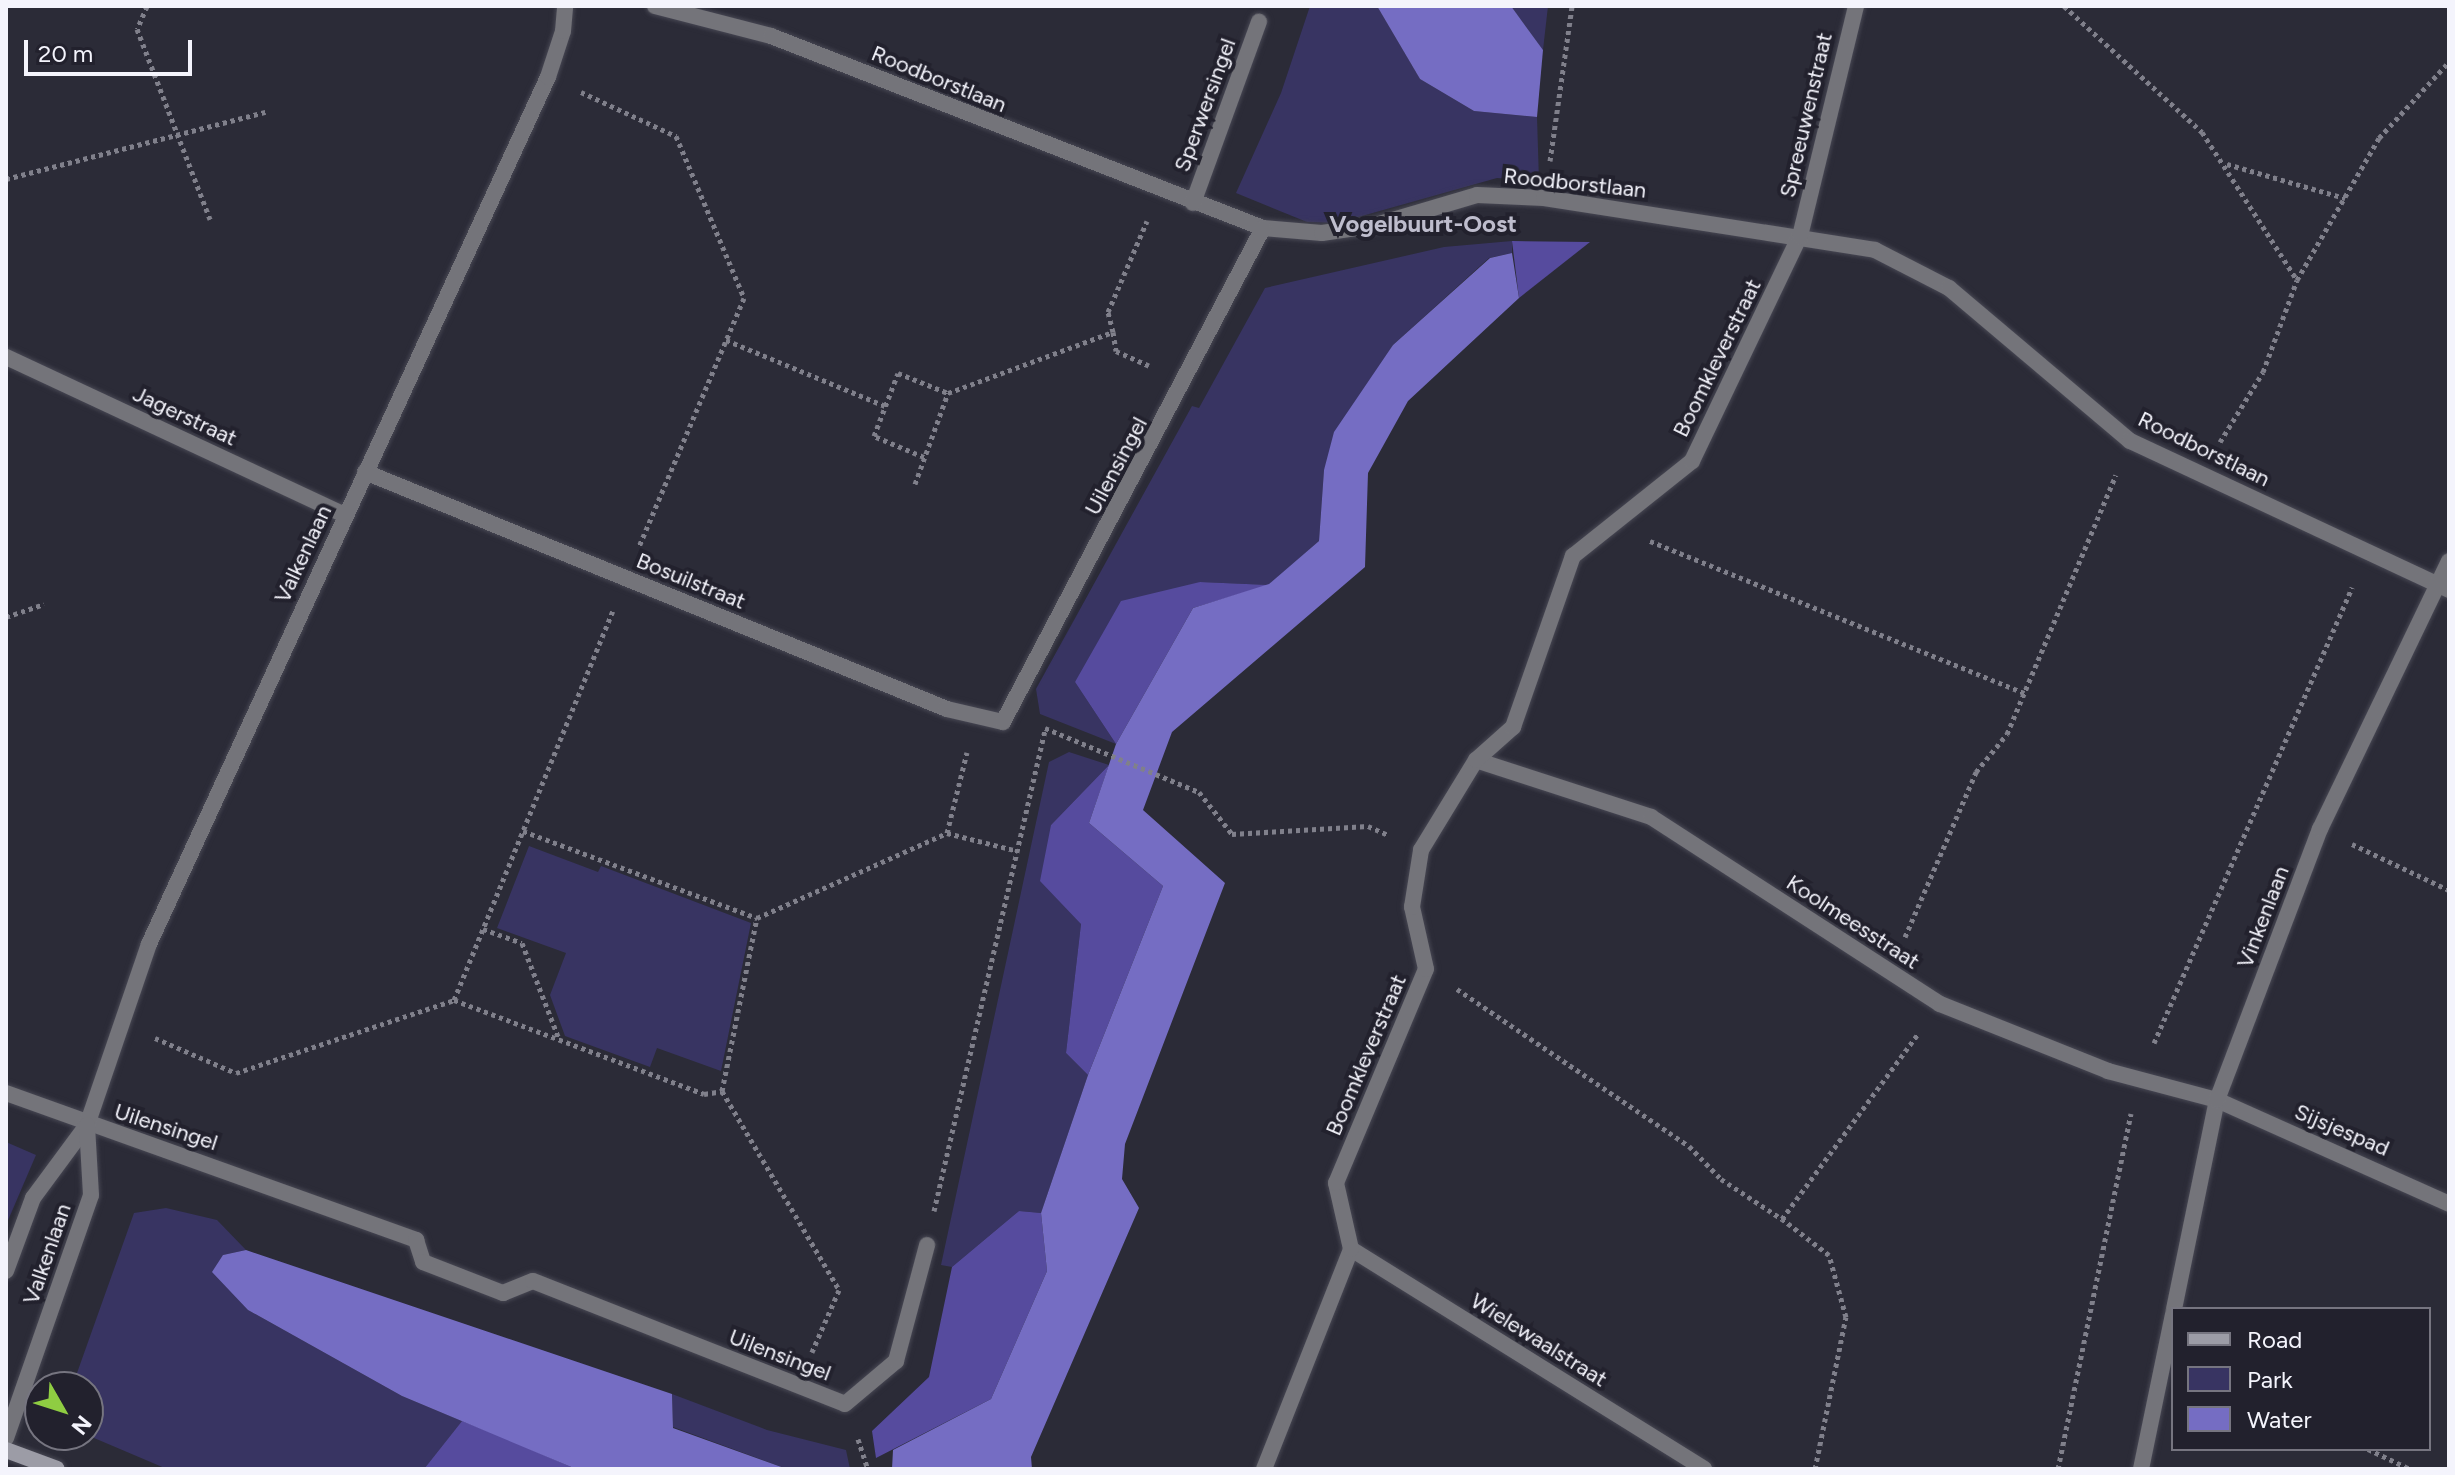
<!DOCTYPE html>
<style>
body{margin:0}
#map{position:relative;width:2455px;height:1475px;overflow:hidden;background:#2b2b37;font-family:Figtree,sans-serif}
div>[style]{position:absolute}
.green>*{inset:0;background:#383462}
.forest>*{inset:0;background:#564b9e}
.water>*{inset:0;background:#756dc3}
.path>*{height:5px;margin-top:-2.5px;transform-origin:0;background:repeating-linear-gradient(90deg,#80808b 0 4px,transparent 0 8px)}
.roads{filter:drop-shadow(0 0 2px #474753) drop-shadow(0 0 2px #474753)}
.street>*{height:16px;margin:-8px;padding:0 8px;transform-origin:8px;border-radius:8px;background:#74747a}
.secondary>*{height:16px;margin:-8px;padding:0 8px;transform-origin:8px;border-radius:8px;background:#9c9ca6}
span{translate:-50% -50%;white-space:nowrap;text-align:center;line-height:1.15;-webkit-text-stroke:8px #22212d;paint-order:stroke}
.street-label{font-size:22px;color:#f4f4fc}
.neighbourhood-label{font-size:24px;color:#bebdcd;font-weight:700}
.frame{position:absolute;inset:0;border:8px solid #f4f4fc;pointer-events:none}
.legend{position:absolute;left:2171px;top:1307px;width:260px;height:144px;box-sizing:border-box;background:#22212d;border:2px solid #767580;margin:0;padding:10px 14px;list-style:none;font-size:24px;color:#f4f4fc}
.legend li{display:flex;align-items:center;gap:16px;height:40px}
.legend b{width:40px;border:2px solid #767580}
.north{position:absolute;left:24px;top:1371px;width:80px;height:80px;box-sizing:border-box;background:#22212d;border:2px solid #767580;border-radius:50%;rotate:129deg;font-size:22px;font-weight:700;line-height:32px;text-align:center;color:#f4f4fc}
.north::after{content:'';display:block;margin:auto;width:28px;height:36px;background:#8fcd42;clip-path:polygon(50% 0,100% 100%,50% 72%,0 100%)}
.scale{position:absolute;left:24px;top:40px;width:168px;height:36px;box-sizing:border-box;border:4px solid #f4f4fc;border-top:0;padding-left:10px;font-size:24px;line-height:28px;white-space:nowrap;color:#f4f4fc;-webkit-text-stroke:6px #22212d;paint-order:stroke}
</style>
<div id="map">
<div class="green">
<div style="clip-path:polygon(1310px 6px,1377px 6px,1420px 79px,1474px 111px,1537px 117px,1539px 181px,1497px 178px,1337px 223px,1307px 222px,1236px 193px,1281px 93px)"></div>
<div style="clip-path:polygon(1511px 6px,1548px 6px,1543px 50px)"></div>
<div style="clip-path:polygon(1512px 241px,1512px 253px,1489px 258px,1393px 345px,1324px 470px,1319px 541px,1269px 585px,1200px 582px,1075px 682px,1116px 744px,1040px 714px,1036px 689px,1192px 406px,1199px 408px,1265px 288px,1444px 247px)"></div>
<div style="clip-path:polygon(1069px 752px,1109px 765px,1051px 825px,1081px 924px,1066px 1053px,1088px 1075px,1041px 1213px,1019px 1211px,952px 1267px,941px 1265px,1049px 762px)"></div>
<div style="clip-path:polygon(529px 846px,598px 872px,601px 866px,751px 923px,721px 1071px,657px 1048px,650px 1067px,565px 1036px,550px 995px,566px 953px,497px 928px)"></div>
<div style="clip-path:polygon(6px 1142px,36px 1155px,6px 1225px)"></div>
<div style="clip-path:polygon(166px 1208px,217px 1220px,246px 1250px,223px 1255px,248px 1310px,402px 1396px,462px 1421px,424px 1469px,167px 1469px,87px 1435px,88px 1387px,72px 1387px,134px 1213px)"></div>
<div style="clip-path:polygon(672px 1394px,767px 1430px,846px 1450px,850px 1469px,787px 1469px,673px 1427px)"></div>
</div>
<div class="forest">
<div style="clip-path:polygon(1512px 241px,1590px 242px,1519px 298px)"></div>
<div style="clip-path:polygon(1200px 582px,1269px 585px,1193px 608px,1116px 744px,1075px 682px,1121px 601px)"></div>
<div style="clip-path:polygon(1109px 765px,1089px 823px,1163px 886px,1088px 1075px,1066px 1053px,1081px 924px,1040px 881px,1051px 825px)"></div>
<div style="clip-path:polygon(1019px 1211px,1041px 1213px,1047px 1271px,991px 1399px,876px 1458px,872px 1431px,929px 1377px,952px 1267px)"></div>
<div style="clip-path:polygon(462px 1421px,500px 1436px,576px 1469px,424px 1469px)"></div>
</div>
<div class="water">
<div style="clip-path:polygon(1377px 6px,1511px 6px,1543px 50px,1537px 117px,1474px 111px,1420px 79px)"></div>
<div style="clip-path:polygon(1512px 253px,1519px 298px,1408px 401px,1368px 473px,1365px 567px,1172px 732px,1143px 810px,1225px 883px,1125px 1144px,1122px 1179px,1139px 1208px,1031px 1457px,1032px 1469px,892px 1469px,893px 1450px,991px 1399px,1047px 1271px,1041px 1213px,1088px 1075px,1163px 886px,1089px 823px,1116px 744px,1193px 608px,1269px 584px,1319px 541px,1324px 470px,1334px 432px,1393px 345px,1490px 258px)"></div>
<div style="clip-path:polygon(246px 1250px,672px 1394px,673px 1428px,787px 1469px,576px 1469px,402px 1396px,248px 1310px,212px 1272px,223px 1255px)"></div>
</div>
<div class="path">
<div style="left:147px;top:6px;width:25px;rotate:113deg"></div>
<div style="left:137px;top:29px;width:204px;rotate:69deg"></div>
<div style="left:2064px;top:6px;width:187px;rotate:42.4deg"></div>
<div style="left:2202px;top:132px;width:176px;rotate:57.3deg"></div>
<div style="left:581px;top:92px;width:105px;rotate:24.9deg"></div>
<div style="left:676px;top:136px;width:176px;rotate:67.2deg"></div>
<div style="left:744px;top:298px;width:269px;rotate:112.9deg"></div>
<div style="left:1550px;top:161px;width:157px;rotate:-81.9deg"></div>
<div style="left:2227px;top:164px;width:123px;rotate:16.1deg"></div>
<div style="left:6px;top:179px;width:268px;rotate:-14.5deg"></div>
<div style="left:1113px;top:332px;width:19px;rotate:81deg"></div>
<div style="left:1116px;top:351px;width:36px;rotate:24deg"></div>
<div style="left:726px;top:340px;width:172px;rotate:22.5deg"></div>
<div style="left:2220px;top:442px;width:82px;rotate:-58.4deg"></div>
<div style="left:2263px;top:372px;width:98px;rotate:-69.7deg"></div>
<div style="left:2297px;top:280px;width:164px;rotate:-60deg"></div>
<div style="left:2379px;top:138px;width:103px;rotate:-47.4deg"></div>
<div style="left:924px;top:457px;width:54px;rotate:-157.2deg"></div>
<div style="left:874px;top:436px;width:67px;rotate:-69.1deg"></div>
<div style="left:898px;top:373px;width:54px;rotate:21.8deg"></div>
<div style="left:915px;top:484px;width:97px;rotate:-70.1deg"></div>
<div style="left:948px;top:393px;width:176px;rotate:-20.3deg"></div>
<div style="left:1113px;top:332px;width:21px;rotate:-104deg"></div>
<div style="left:1108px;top:312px;width:99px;rotate:-66.8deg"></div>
<div style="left:1650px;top:541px;width:404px;rotate:22.1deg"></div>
<div style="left:6px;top:617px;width:40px;rotate:-18.9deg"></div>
<div style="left:1045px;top:728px;width:167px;rotate:22.6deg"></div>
<div style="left:1199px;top:792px;width:53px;rotate:51.8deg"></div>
<div style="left:1232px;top:834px;width:136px;rotate:-3.4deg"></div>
<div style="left:1368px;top:826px;width:22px;rotate:24deg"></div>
<div style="left:523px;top:831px;width:250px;rotate:20.4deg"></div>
<div style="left:757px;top:918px;width:208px;rotate:-24.1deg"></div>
<div style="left:947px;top:833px;width:73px;rotate:14.2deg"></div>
<div style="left:947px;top:833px;width:83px;rotate:-76.1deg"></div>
<div style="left:2352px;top:844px;width:107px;rotate:25.4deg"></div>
<div style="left:483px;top:929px;width:41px;rotate:19.7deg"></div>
<div style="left:522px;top:943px;width:103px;rotate:68.9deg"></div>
<div style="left:1905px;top:937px;width:180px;rotate:-66.7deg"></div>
<div style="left:1976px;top:772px;width:49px;rotate:-50.8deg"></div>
<div style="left:2007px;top:734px;width:281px;rotate:-67.2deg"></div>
<div style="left:1457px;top:989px;width:280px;rotate:34.1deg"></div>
<div style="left:1689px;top:1146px;width:46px;rotate:45.9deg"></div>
<div style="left:1721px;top:1179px;width:73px;rotate:33.3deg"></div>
<div style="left:454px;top:1000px;width:267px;rotate:20.6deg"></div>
<div style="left:704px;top:1094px;width:18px;rotate:-9deg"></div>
<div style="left:722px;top:1091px;width:231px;rotate:59.5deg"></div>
<div style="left:839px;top:1290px;width:68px;rotate:113.5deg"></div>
<div style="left:155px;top:1038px;width:88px;rotate:23.4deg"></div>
<div style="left:236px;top:1073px;width:230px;rotate:-18.5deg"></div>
<div style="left:454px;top:1000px;width:420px;rotate:-67.8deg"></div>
<div style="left:2154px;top:1043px;width:497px;rotate:-66.5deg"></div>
<div style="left:722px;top:1091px;width:177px;rotate:-78.6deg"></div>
<div style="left:934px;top:1211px;width:495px;rotate:-77deg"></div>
<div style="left:858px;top:1439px;width:32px;rotate:72deg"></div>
<div style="left:2368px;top:1449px;width:47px;rotate:25.5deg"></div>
<div style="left:1815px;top:1469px;width:155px;rotate:-78.5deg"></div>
<div style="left:1846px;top:1317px;width:64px;rotate:-105.3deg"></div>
<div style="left:1829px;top:1255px;width:59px;rotate:-142.5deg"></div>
<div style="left:1782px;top:1219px;width:230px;rotate:-53.7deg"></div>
<div style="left:2058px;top:1469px;width:363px;rotate:-78.4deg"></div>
</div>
<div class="roads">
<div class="street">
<div style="left:655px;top:6px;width:120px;rotate:14.5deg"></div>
<div style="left:771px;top:36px;width:528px;rotate:21.32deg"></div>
<div style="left:1263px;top:228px;width:59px;rotate:4.8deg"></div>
<div style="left:1322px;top:233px;width:55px;rotate:-8.4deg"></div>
<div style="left:1376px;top:225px;width:105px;rotate:-16.5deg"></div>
<div style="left:1477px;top:195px;width:67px;rotate:2.6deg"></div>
<div style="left:1544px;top:198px;width:335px;rotate:8.9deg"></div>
<div style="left:1875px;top:250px;width:83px;rotate:27.2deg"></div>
<div style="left:1949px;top:288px;width:237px;rotate:40.2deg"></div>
<div style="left:2130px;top:441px;width:352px;rotate:25deg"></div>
<div style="left:1193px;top:203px;width:193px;rotate:-70deg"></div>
<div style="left:6px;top:357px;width:374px;rotate:25deg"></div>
<div style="left:365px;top:472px;width:628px;rotate:22.16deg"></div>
<div style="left:947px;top:709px;width:57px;rotate:13.1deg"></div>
<div style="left:1003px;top:722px;width:558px;rotate:-62.24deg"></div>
<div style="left:1476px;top:760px;width:184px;rotate:18deg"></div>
<div style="left:1651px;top:817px;width:344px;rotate:32.9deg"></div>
<div style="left:1940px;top:1004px;width:181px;rotate:21.7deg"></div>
<div style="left:2108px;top:1071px;width:113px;rotate:14.9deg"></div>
<div style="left:2217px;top:1100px;width:254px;rotate:24.1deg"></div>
<div style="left:6px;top:1093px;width:436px;rotate:19.7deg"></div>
<div style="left:416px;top:1240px;width:23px;rotate:72deg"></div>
<div style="left:423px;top:1262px;width:86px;rotate:21.2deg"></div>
<div style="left:503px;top:1293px;width:32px;rotate:-22deg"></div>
<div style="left:533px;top:1281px;width:335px;rotate:21.5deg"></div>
<div style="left:845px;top:1404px;width:67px;rotate:-40.1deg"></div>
<div style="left:896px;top:1361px;width:120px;rotate:-75deg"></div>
<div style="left:1351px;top:1249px;width:416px;rotate:31.9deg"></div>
<div style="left:6px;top:1271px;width:78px;rotate:-69.7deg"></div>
<div style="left:33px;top:1198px;width:91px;rotate:-53.5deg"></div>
<div style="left:87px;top:1125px;width:191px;rotate:-71.1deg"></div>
<div style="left:149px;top:944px;width:954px;rotate:-65.29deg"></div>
<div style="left:548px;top:77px;width:48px;rotate:-71.9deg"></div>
<div style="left:563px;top:31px;width:25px;rotate:-85deg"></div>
<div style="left:2174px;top:1309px;width:213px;rotate:-78.4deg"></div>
<div style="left:2217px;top:1100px;width:290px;rotate:-69.2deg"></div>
<div style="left:2320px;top:829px;width:297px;rotate:-64.3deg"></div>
<div style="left:6px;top:1438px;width:257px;rotate:-70.7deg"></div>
<div style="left:91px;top:1195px;width:70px;rotate:-93.3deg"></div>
<div style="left:1264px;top:1469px;width:237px;rotate:-68.4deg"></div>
<div style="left:1351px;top:1249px;width:68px;rotate:-102.8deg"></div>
<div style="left:1336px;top:1183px;width:232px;rotate:-67.2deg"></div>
<div style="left:1426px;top:969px;width:64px;rotate:-102.7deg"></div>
<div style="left:1412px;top:907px;width:58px;rotate:-81deg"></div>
<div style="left:1421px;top:850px;width:105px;rotate:-58.6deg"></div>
<div style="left:1476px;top:760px;width:50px;rotate:-41.7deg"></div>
<div style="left:1513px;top:727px;width:181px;rotate:-70.7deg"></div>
<div style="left:1573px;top:556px;width:152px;rotate:-38.6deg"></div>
<div style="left:1692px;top:461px;width:250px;rotate:-64.4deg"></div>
<div style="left:1800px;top:236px;width:237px;rotate:-76.3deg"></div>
<div style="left:2141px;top:1469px;width:158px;rotate:-78.3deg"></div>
</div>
<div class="secondary">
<div style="left:6px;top:1450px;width:54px;rotate:20.4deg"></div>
</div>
</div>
<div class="street-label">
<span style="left:939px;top:79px;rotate:22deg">Roodborstlaan</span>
<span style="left:1205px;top:105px;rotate:-70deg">Sperwersingel</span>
<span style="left:1806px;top:115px;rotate:-77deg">Spreeuwenstraat</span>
<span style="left:1575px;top:183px;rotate:6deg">Roodborstlaan</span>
<span style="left:1717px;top:358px;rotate:-64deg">Boomkleverstraat</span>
<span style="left:185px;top:416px;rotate:25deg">Jagerstraat</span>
<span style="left:2204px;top:449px;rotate:26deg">Roodborstlaan</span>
<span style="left:1116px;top:466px;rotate:-62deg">Uilensingel</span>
<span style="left:303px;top:554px;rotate:-65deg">Valkenlaan</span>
<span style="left:691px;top:581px;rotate:22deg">Bosuilstraat</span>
<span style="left:2263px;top:917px;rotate:-69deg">Vinkenlaan</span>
<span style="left:1853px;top:922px;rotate:33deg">Koolmeesstraat</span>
<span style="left:1366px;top:1055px;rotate:-67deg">Boomkleverstraat</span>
<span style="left:166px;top:1127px;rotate:18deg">Uilensingel</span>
<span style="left:2342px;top:1130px;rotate:23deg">Sijsjespad</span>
<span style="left:47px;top:1254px;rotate:-71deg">Valkenlaan</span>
<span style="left:1539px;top:1340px;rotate:32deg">Wielewaalstraat</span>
<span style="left:780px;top:1355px;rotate:21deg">Uilensingel</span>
</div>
<div class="neighbourhood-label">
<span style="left:1423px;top:224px">Vogelbuurt-Oost</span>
</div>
<div class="frame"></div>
<ul class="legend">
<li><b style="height:10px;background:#9c9ca6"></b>Road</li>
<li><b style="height:22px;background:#383462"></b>Park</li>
<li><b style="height:22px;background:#756dc3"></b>Water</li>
</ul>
<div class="north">N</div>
<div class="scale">20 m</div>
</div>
